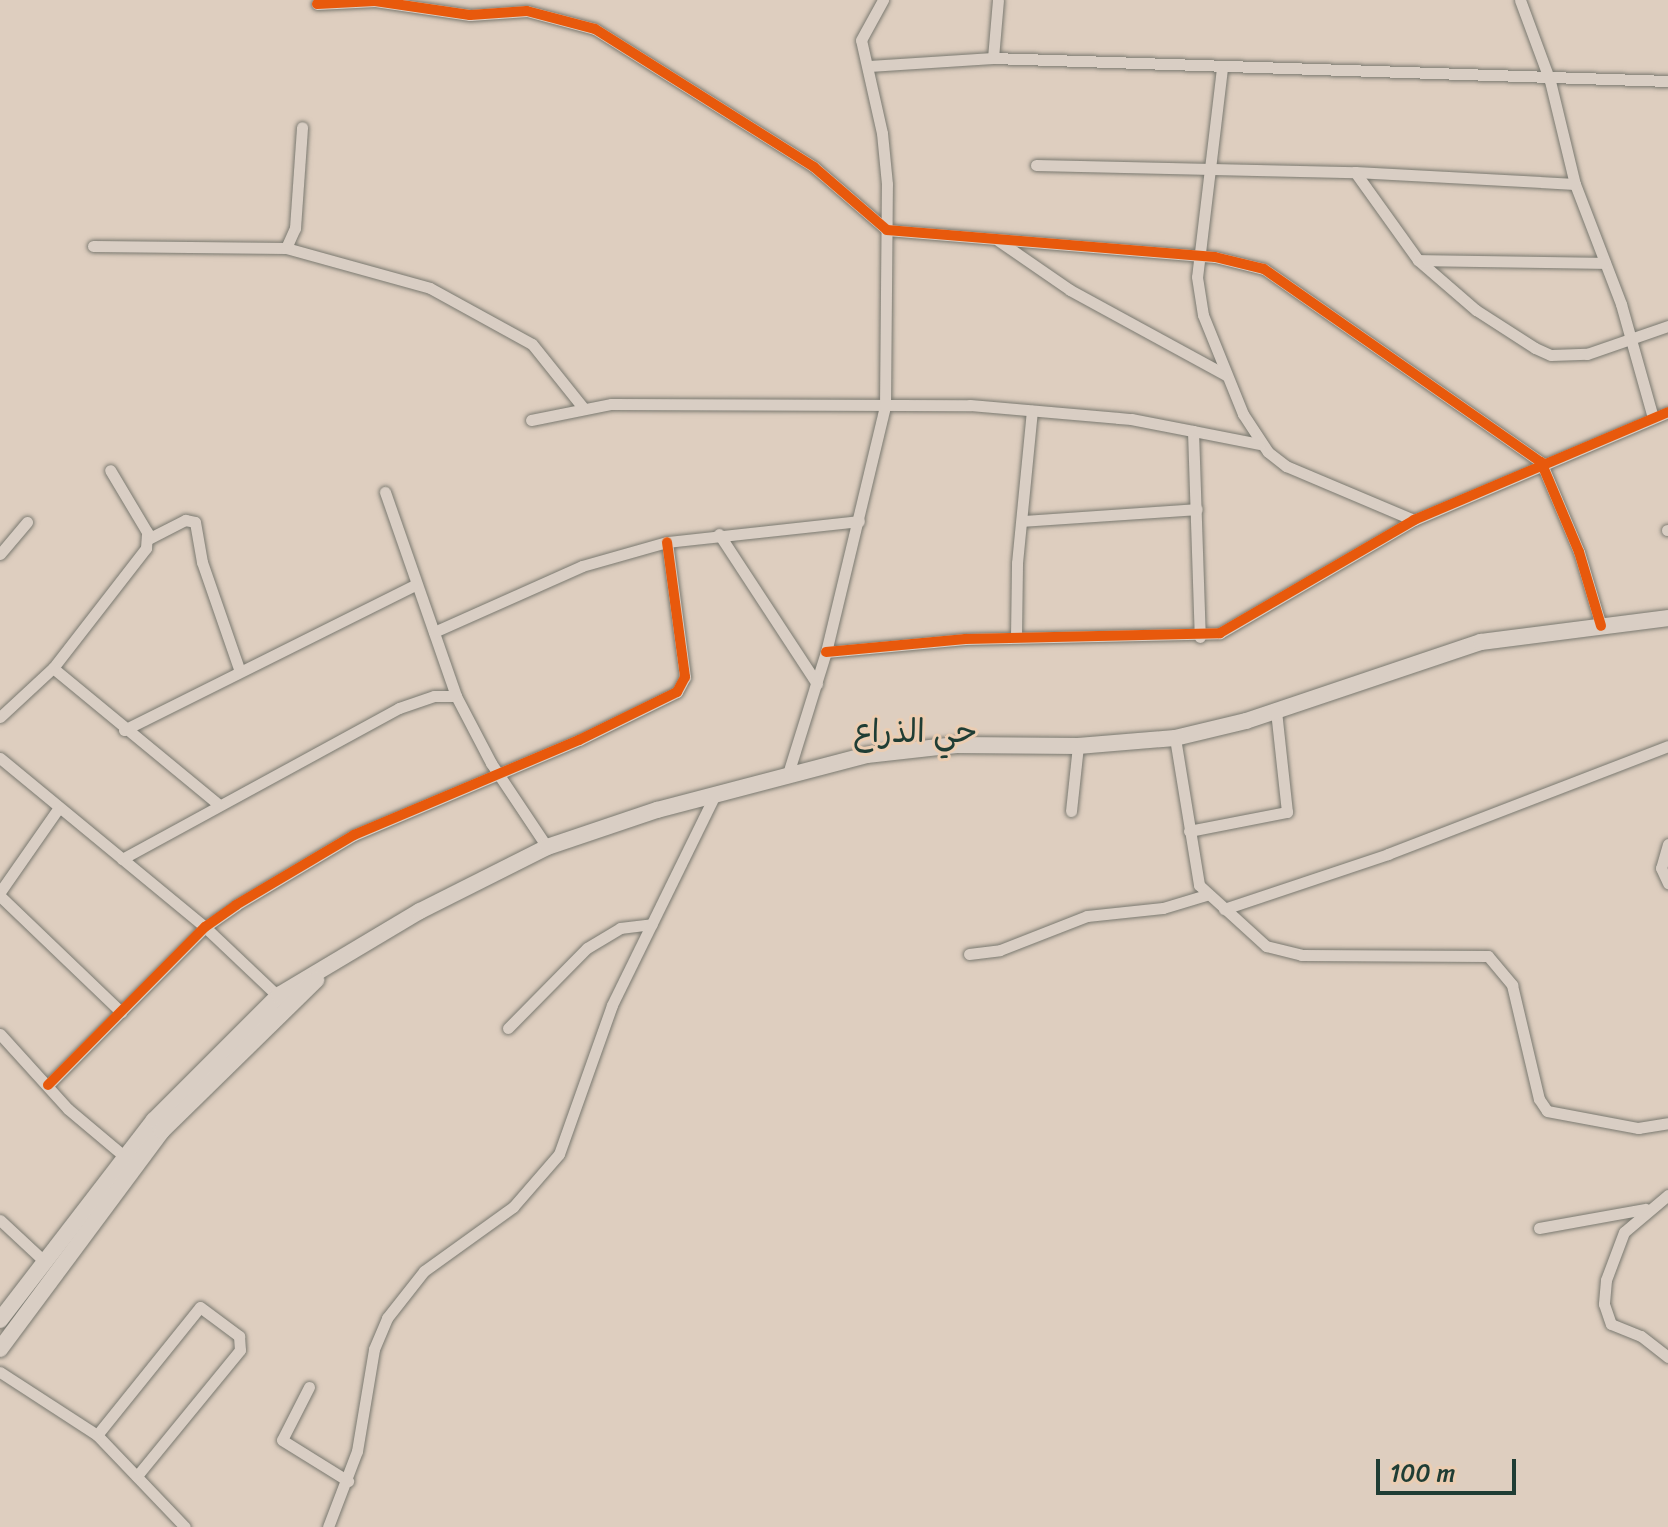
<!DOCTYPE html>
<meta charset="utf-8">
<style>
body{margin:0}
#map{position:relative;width:1668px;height:1527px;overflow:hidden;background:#decebf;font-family:Sriracha,"Playpen Sans Arabic",sans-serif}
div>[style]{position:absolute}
.roads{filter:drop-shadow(0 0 2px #7a7970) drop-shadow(0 0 2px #7a7970)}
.street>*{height:11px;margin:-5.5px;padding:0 5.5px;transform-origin:5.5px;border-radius:5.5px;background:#d9cec4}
.secondary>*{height:16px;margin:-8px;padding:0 8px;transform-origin:8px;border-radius:8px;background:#d9cec4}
.cycleway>*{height:10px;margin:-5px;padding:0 5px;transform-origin:5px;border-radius:5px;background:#e8590c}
span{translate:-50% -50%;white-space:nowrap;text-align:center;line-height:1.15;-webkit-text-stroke:6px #ebcdb2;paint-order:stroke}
.neighbourhood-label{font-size:32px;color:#1f3d34}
.scale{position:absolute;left:1376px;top:1459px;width:140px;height:36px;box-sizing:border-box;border:4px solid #1f3d34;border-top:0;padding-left:10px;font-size:24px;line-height:28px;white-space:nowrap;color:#1f3d34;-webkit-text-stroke:6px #ebcdb2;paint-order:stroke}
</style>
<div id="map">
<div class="roads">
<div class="street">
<div style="left:1520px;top:0;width:86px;rotate:69.7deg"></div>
<div style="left:1550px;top:81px;width:106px;rotate:76.4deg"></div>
<div style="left:1575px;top:184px;width:129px;rotate:69deg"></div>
<div style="left:1621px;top:304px;width:118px;rotate:74.3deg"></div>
<div style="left:317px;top:4px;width:58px;rotate:-3deg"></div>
<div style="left:375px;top:1px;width:96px;rotate:8.4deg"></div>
<div style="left:470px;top:15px;width:57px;rotate:-4deg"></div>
<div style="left:527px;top:11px;width:70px;rotate:14.8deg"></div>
<div style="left:595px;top:29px;width:259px;rotate:32.2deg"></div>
<div style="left:814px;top:167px;width:96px;rotate:40.8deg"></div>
<div style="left:887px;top:230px;width:329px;rotate:4.7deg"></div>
<div style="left:1215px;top:257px;width:50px;rotate:13.8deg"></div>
<div style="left:1264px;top:269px;width:338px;rotate:34.9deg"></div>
<div style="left:1541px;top:462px;width:98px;rotate:67.1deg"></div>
<div style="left:1579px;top:552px;width:77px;rotate:73.4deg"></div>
<div style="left:993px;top:58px;width:58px;rotate:-85.1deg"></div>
<div style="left:869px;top:66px;width:124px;rotate:-3.7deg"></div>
<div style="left:993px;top:58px;width:675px;rotate:1.95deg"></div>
<div style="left:1222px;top:68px;width:210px;rotate:96.8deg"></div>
<div style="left:1197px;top:277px;width:38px;rotate:81deg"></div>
<div style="left:1203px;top:315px;width:107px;rotate:68deg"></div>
<div style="left:1243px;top:414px;width:45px;rotate:56.7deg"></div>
<div style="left:1268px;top:452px;width:23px;rotate:38deg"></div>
<div style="left:1286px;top:466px;width:139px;rotate:22.9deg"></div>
<div style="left:1036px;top:165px;width:319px;rotate:1.3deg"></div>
<div style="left:1355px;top:172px;width:220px;rotate:3.1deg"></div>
<div style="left:1355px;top:172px;width:108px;rotate:54.4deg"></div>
<div style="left:1418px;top:260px;width:77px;rotate:40.8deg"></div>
<div style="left:1476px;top:310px;width:70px;rotate:32.8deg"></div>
<div style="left:1535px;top:348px;width:17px;rotate:24deg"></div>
<div style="left:1551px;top:355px;width:36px;rotate:-2deg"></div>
<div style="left:1587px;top:354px;width:86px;rotate:-19.1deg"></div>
<div style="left:999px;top:241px;width:86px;rotate:34.6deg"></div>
<div style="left:1070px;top:290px;width:178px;rotate:28.6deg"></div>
<div style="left:93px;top:246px;width:193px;rotate:0.6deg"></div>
<div style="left:286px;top:248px;width:149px;rotate:15.5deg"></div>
<div style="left:430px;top:288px;width:116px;rotate:28.8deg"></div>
<div style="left:532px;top:344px;width:83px;rotate:51.3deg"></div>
<div style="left:286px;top:248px;width:22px;rotate:-66deg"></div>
<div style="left:295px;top:228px;width:101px;rotate:-86deg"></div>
<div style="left:1418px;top:260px;width:187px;rotate:0.9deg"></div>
<div style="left:531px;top:420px;width:82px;rotate:-11.3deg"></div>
<div style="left:611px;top:404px;width:359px;rotate:0.2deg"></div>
<div style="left:970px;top:405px;width:162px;rotate:5deg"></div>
<div style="left:1131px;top:419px;width:63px;rotate:11deg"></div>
<div style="left:1193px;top:431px;width:206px;rotate:88.1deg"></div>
<div style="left:1193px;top:431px;width:68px;rotate:11deg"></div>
<div style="left:385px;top:492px;width:216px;rotate:70.8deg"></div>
<div style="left:456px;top:696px;width:76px;rotate:62.4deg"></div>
<div style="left:491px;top:763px;width:101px;rotate:56.3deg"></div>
<div style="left:1022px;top:521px;width:175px;rotate:-3.9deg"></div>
<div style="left:1667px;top:530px;width:1px"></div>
<div style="left:719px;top:534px;width:179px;rotate:56.8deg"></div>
<div style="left:148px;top:539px;width:42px;rotate:-27.2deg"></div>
<div style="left:185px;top:520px;width:10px;rotate:11deg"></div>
<div style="left:195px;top:522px;width:41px;rotate:80.1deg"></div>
<div style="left:202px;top:562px;width:113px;rotate:70.9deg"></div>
<div style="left:0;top:554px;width:42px;rotate:-49.8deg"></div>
<div style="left:434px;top:632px;width:162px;rotate:-24deg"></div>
<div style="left:582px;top:566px;width:88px;rotate:-15.8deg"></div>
<div style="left:667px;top:542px;width:193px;rotate:-6.2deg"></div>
<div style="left:1016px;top:637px;width:74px;rotate:-89.2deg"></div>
<div style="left:1017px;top:563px;width:153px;rotate:-84.4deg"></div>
<div style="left:826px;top:652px;width:140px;rotate:-5.3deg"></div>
<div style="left:965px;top:639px;width:255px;rotate:-1.3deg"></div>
<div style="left:1220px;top:633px;width:225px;rotate:-30.2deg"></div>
<div style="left:1414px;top:520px;width:276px;rotate:-23deg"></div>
<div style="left:53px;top:668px;width:152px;rotate:-52.2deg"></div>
<div style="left:146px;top:548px;width:16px;rotate:-86deg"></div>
<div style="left:147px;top:532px;width:72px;rotate:-120.8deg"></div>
<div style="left:0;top:717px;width:72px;rotate:-42.8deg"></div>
<div style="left:53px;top:668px;width:215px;rotate:39.5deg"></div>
<div style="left:124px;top:730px;width:325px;rotate:-26.5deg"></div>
<div style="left:1175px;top:738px;width:149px;rotate:80.7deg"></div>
<div style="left:1199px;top:885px;width:91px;rotate:42.3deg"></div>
<div style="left:1266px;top:946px;width:36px;rotate:14deg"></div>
<div style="left:1301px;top:955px;width:187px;rotate:0.3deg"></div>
<div style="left:1488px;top:956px;width:38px;rotate:50deg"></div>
<div style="left:1512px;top:985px;width:117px;rotate:76.7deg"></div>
<div style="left:1539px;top:1099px;width:14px;rotate:56deg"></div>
<div style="left:1547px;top:1111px;width:93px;rotate:10.6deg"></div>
<div style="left:1638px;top:1128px;width:30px;rotate:-9deg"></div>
<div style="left:0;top:758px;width:266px;rotate:39.5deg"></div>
<div style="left:205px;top:927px;width:105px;rotate:43.5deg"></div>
<div style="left:787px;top:777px;width:131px;rotate:-72.7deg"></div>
<div style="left:826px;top:652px;width:253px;rotate:-76.5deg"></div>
<div style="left:885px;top:406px;width:222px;rotate:-89.5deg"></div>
<div style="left:887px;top:184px;width:51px;rotate:-95.6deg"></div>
<div style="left:882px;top:133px;width:95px;rotate:-102.7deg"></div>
<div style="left:861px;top:40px;width:46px;rotate:-61.2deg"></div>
<div style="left:1071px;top:811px;width:65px;rotate:-83.9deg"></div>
<div style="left:1189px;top:831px;width:100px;rotate:-11deg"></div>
<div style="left:1287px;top:812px;width:102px;rotate:-96.2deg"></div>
<div style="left:1668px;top:844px;width:25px;rotate:106deg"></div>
<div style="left:1661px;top:868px;width:17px;rotate:65deg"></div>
<div style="left:122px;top:859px;width:315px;rotate:-28.6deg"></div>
<div style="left:399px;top:708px;width:37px;rotate:-19deg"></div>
<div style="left:434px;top:696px;width:22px"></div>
<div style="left:0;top:892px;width:101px;rotate:-55.1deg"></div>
<div style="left:0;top:896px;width:168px;rotate:43.8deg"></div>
<div style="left:1224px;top:909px;width:173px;rotate:-18.5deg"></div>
<div style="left:1388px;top:854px;width:300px;rotate:-21.1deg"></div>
<div style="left:969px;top:954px;width:31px;rotate:-7deg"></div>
<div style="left:1000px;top:950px;width:93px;rotate:-21.3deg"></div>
<div style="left:1087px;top:916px;width:76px;rotate:-6deg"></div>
<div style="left:1163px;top:908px;width:45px;rotate:-16.8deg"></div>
<div style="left:508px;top:1028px;width:112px;rotate:-45.4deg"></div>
<div style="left:587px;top:948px;width:39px;rotate:-31deg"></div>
<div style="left:620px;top:928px;width:32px;rotate:-7deg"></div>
<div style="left:0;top:1034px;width:101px;rotate:47.8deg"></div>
<div style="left:68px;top:1109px;width:73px;rotate:40deg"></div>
<div style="left:48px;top:1085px;width:223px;rotate:-45.2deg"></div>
<div style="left:205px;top:927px;width:38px;rotate:-35deg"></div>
<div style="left:236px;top:905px;width:137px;rotate:-30.7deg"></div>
<div style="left:354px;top:835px;width:244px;rotate:-22.9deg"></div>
<div style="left:579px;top:740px;width:109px;rotate:-26.1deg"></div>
<div style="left:677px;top:692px;width:17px;rotate:-62deg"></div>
<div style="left:685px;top:677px;width:136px;rotate:-97.6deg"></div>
<div style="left:1668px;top:1195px;width:57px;rotate:139.9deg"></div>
<div style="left:1624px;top:1232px;width:51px;rotate:110.6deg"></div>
<div style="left:1606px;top:1280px;width:24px;rotate:95deg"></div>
<div style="left:1604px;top:1304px;width:21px;rotate:71deg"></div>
<div style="left:1611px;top:1324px;width:32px;rotate:22deg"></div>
<div style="left:1641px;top:1336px;width:34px;rotate:38deg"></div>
<div style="left:0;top:1220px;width:62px;rotate:43deg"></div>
<div style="left:1539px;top:1228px;width:108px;rotate:-10.2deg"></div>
<div style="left:0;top:1372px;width:116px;rotate:33deg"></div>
<div style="left:97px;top:1435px;width:127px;rotate:46.3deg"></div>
<div style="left:309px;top:1387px;width:59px;rotate:117deg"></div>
<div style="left:282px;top:1440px;width:78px;rotate:31.8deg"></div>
<div style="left:97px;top:1435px;width:164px;rotate:-51.2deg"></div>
<div style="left:200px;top:1307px;width:49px;rotate:36.6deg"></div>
<div style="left:239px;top:1336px;width:14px;rotate:86deg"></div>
<div style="left:240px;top:1350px;width:163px;rotate:129.3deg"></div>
<div style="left:328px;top:1527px;width:81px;rotate:-69.1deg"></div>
<div style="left:357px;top:1451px;width:103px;rotate:-80.5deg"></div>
<div style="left:374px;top:1349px;width:34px;rotate:-67deg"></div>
<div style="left:387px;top:1318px;width:60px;rotate:-51.8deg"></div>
<div style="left:424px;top:1271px;width:110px;rotate:-35.7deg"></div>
<div style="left:513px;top:1207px;width:70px;rotate:-49deg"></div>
<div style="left:559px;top:1154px;width:158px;rotate:-70.4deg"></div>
<div style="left:612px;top:1005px;width:234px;rotate:-63.9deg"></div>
</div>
<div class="secondary">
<div style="left:0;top:1320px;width:252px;rotate:-52.4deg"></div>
<div style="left:154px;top:1120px;width:177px;rotate:-45deg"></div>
<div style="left:279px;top:995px;width:164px;rotate:-30.8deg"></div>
<div style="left:420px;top:911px;width:142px;rotate:-26.7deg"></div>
<div style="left:547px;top:847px;width:116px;rotate:-18.6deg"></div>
<div style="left:657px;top:810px;width:217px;rotate:-14.7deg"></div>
<div style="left:867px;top:755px;width:90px;rotate:-6.4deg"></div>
<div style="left:956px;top:745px;width:122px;rotate:0.5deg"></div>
<div style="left:1078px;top:746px;width:97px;rotate:-4.7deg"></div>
<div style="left:1175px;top:738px;width:73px;rotate:-13.5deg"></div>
<div style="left:1246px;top:721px;width:248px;rotate:-18.6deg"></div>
<div style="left:1481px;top:642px;width:189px;rotate:-7.3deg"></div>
<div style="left:0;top:1349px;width:272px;rotate:-53.4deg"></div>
<div style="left:162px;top:1131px;width:216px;rotate:-44.4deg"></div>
</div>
</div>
<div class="cycleway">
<div style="left:317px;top:4px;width:58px;rotate:-3deg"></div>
<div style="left:375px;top:1px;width:96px;rotate:8.4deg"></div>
<div style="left:470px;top:15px;width:57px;rotate:-4deg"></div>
<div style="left:527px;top:11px;width:70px;rotate:14.8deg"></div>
<div style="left:595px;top:29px;width:259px;rotate:32.2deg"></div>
<div style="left:814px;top:167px;width:96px;rotate:40.8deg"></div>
<div style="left:887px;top:230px;width:329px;rotate:4.7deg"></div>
<div style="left:1215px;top:257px;width:50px;rotate:13.8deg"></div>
<div style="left:1264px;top:269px;width:338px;rotate:34.9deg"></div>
<div style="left:1541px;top:462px;width:98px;rotate:67.1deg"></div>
<div style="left:1579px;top:552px;width:77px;rotate:73.4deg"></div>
<div style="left:826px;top:652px;width:140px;rotate:-5.3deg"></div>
<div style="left:965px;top:639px;width:255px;rotate:-1.3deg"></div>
<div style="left:1220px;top:633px;width:225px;rotate:-30.2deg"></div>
<div style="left:1414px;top:520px;width:276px;rotate:-23deg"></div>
<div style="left:48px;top:1085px;width:223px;rotate:-45.2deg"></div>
<div style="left:205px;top:927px;width:38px;rotate:-35deg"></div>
<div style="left:236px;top:905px;width:137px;rotate:-30.7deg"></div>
<div style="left:354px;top:835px;width:244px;rotate:-22.9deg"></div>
<div style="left:579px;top:740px;width:109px;rotate:-26.1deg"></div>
<div style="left:677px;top:692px;width:17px;rotate:-62deg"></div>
<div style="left:685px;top:677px;width:136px;rotate:-97.6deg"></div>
</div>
<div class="neighbourhood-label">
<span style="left:915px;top:732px">حي الذراع</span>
</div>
<div class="scale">100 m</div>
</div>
